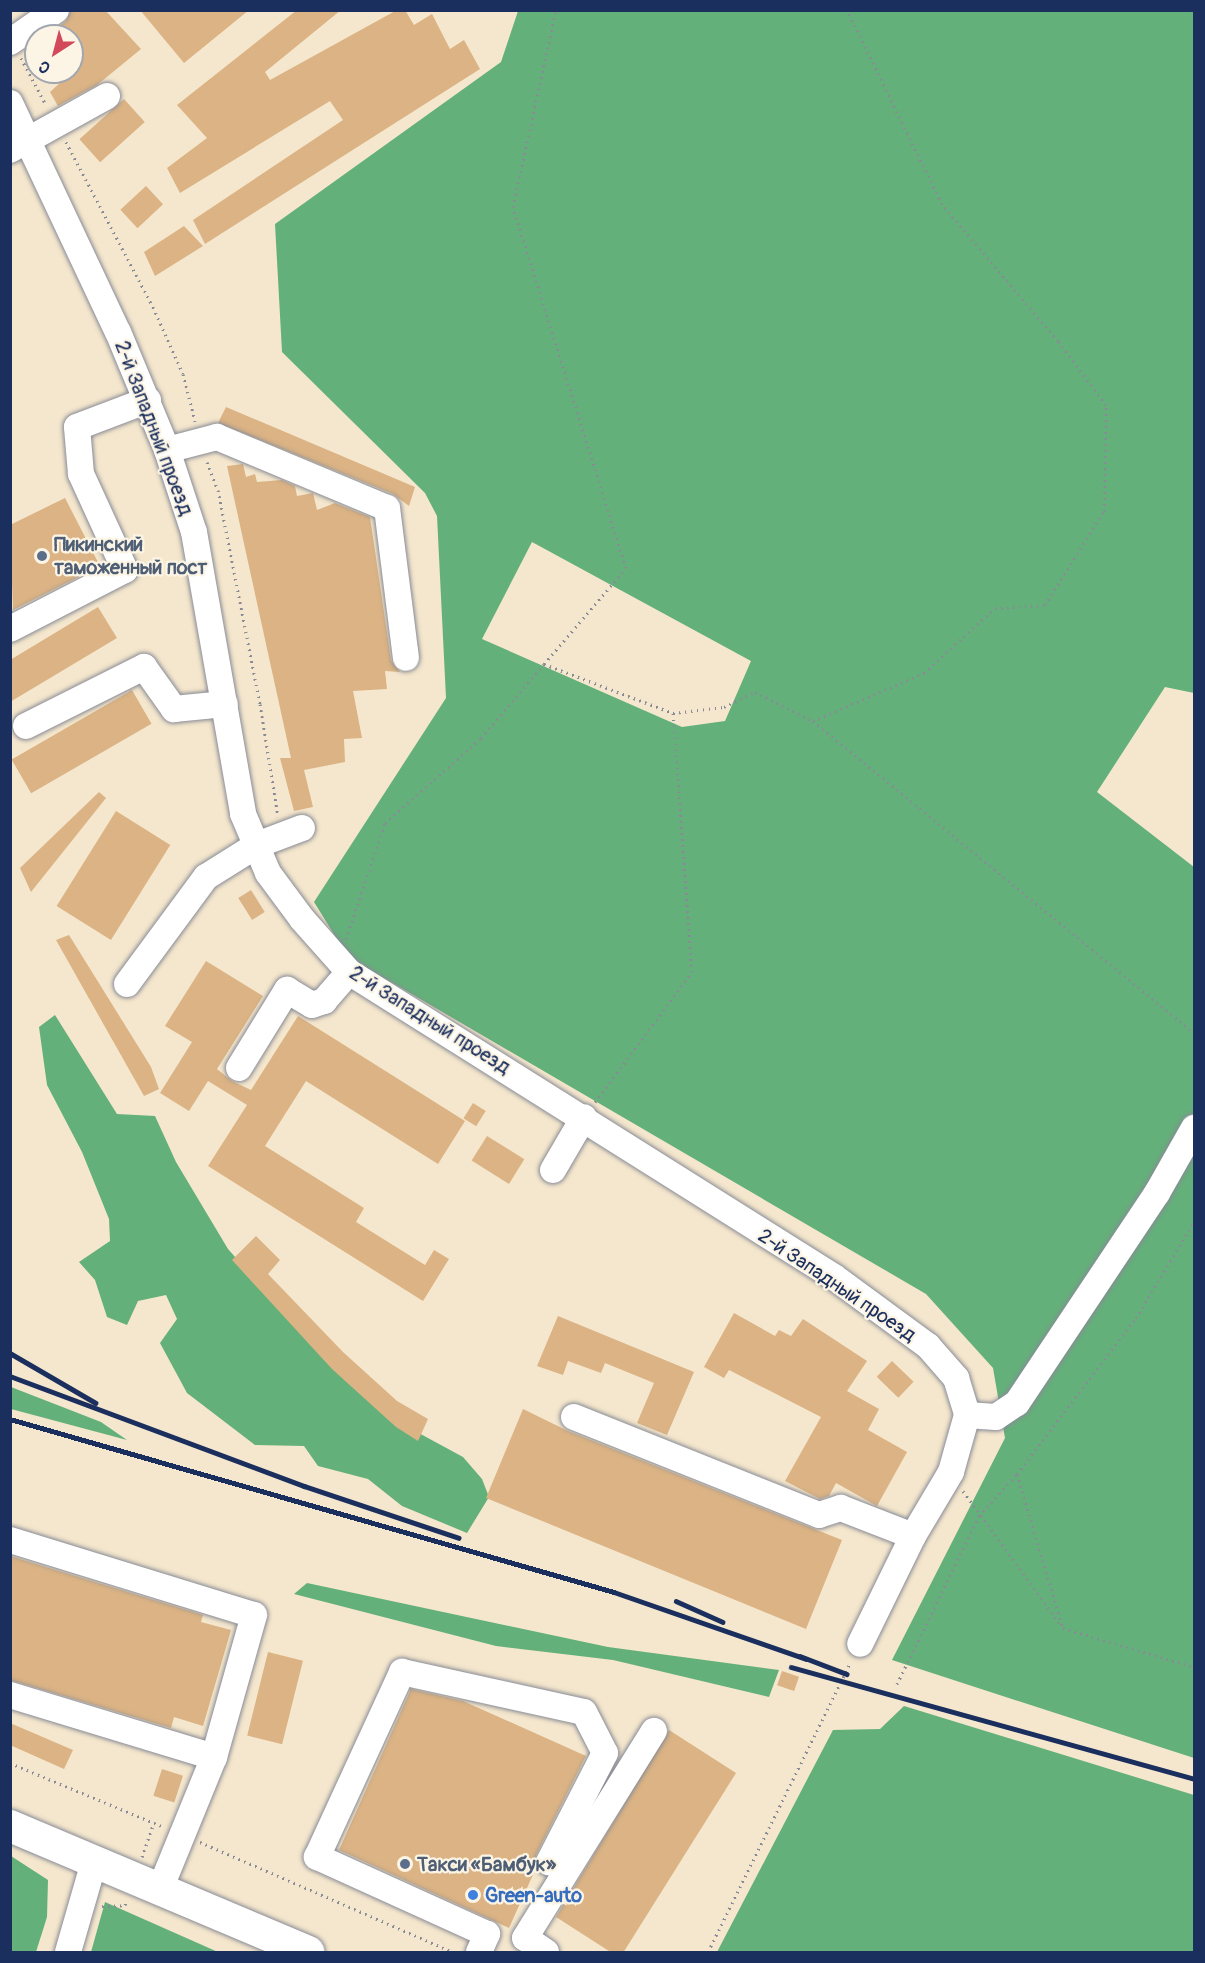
<!DOCTYPE html>
<meta charset="utf-8">
<style>
body{margin:0}
#map{position:relative;width:1205px;height:1963px;overflow:hidden;background:#f5e7cd;font-family:Pangolin,sans-serif}
div>[style]{position:absolute}
.forest>*{inset:0;background:#64b07a}
.building>*{inset:0;background:#dbb384;transform-origin:0 0}
.path>*{height:3px;margin-top:-1.5px;transform-origin:0;background:repeating-linear-gradient(90deg,#888b96 0 1.5px,transparent 0 6px)}
.roads{filter:drop-shadow(0 0 2px #888b96) drop-shadow(0 0 2px #888b96)}
.minor>*{height:26px;margin:-13px;padding:0 13px;transform-origin:13px;border-radius:13px;background:#fff}
.major>*{height:32px;margin:-16px;padding:0 16px;transform-origin:16px;border-radius:16px;background:#fff}
.rail>*{height:4.5px;margin:-2.25px;padding:0 2.25px;transform-origin:2.25px;border-radius:2.25px;background:#1b2f5e}
.dots>*{width:16px;height:16px;translate:-50% -50%;box-sizing:border-box;border:3px solid #fcf5e5;border-radius:50%}
span{translate:-50% -50%;white-space:nowrap;text-align:center;line-height:1.15;-webkit-text-stroke:4.5px #fcf5e5;paint-order:stroke}
.street-label{font-size:20px;color:#1b2f5e}
.service-label{font-size:20px;color:#4e5e75;font-weight:700}
.left{translate:0 -50%;text-align:left}
.shop-label{font-size:20px;color:#366cbe;font-weight:700}
.frame{position:absolute;inset:0;border:12px solid #1b2f5e;pointer-events:none}
.north{position:absolute;left:24px;top:24px;width:60px;height:60px;box-sizing:border-box;background:#fcf5e5;border:2px solid #a2a6af;border-radius:50%;rotate:216deg;font-size:16px;font-weight:700;line-height:24px;text-align:center;color:#1b2f5e}
.north::after{content:'';display:block;margin:auto;width:21px;height:27px;background:#d1495b;clip-path:polygon(50% 0,100% 100%,50% 72%,0 100%)}
</style>
<div id="map">
<div class="forest">
<div style="clip-path:polygon(evenodd,518px 11px,1194px 11px,1194px 693px,1165px 687px,1097px 792px,1194px 867px,1194px 1758px,892px 1660px,1005px 1438px,993px 1368px,926px 1294px,348px 957px,314px 902px,446px 698px,437px 516px,425px 493px,282px 352px,275px 224px,501px 62px,518px 11px,532px 542px,751px 661px,725px 721px,682px 727px,482px 639px,532px 542px)"></div>
<div style="clip-path:polygon(55px 1015px,117px 1114px,155px 1116px,176px 1162px,228px 1249px,266px 1292px,404px 1425px,463px 1457px,482px 1479px,489px 1497px,467px 1533px,402px 1506px,368px 1479px,318px 1466px,304px 1446px,255px 1445px,187px 1393px,160px 1343px,177px 1319px,166px 1295px,138px 1301px,127px 1325px,107px 1317px,95px 1280px,79px 1262px,110px 1241px,109px 1219px,82px 1152px,47px 1085px,39px 1027px)"></div>
<div style="clip-path:polygon(11px 1387px,101px 1422px,127px 1440px,11px 1409px)"></div>
<div style="clip-path:polygon(307px 1583px,608px 1647px,779px 1670px,769px 1697px,613px 1660px,496px 1646px,294px 1594px)"></div>
<div style="clip-path:polygon(904px 1706px,1194px 1795px,1194px 1952px,717px 1952px,833px 1730px,880px 1729px)"></div>
<div style="clip-path:polygon(11px 1856px,48px 1880px,47px 1917px,36px 1952px,11px 1952px)"></div>
<div style="clip-path:polygon(105px 1902px,218px 1952px,91px 1952px)"></div>
</div>
<div class="building">
<div style="clip-path:polygon(71px 10px,105px 10px,141px 49px,97px 85px,58px 106px,50px 92px,72px 72px,72px 36px,45px 36px,65px 22px)"></div>
<div style="clip-path:polygon(140px 10px,249px 10px,184px 63px)"></div>
<div style="clip-path:polygon(297px 10px,341px 10px,265px 72px,270px 80px,397px 10px,405px 10px,414px 25px,432px 14px,450px 49px,464px 40px,480px 69px,205px 244px,193px 220px,343px 120px,330px 101px,180px 193px,167px 168px,207px 138px,177px 105px)"></div>
<div style="left:124px;top:99px;width:31px;height:60px;rotate:48deg"></div>
<div style="left:146px;top:186px;width:25px;height:35px;rotate:47deg"></div>
<div style="clip-path:polygon(184px 226px,203px 246px,155px 276px,144px 252px)"></div>
<div style="clip-path:polygon(226px 407px,415px 487px,409px 506px,393px 494px,218px 423px)"></div>
<div style="clip-path:polygon(243px 464px,246px 477px,255px 474px,257px 482px,282px 480px,295px 486px,297px 496px,313px 493px,317px 510px,335px 503px,370px 517px,391px 660px,400px 672px,385px 671px,387px 689px,353px 691px,362px 738px,344px 739px,345px 762px,304px 770px,313px 807px,294px 811px,280px 758px,291px 758px,227px 466px)"></div>
<div style="clip-path:polygon(65px 498px,100px 566px,13px 610px,10px 525px)"></div>
<div style="clip-path:polygon(98px 607px,117px 638px,10px 702px,10px 660px)"></div>
<div style="left:132px;top:690px;width:39px;height:139px;rotate:60deg"></div>
<div style="clip-path:polygon(99px 792px,106px 798px,31px 892px,20px 868px)"></div>
<div style="left:116px;top:811px;width:64px;height:112px;rotate:32deg"></div>
<div style="left:251px;top:890px;width:26px;height:15px;rotate:58deg"></div>
<div style="clip-path:polygon(69px 935px,151px 1067px,159px 1089px,144px 1096px,56px 940px)"></div>
<div style="clip-path:polygon(206px 961px,263px 996px,217px 1069px,232px 1081px,251px 1090px,298px 1016px,465px 1121px,438px 1164px,306px 1081px,265px 1146px,364px 1208px,356px 1222px,425px 1265px,434px 1250px,449px 1259px,423px 1301px,208px 1166px,247px 1105px,208px 1081px,189px 1111px,160px 1093px,192px 1042px,165px 1026px)"></div>
<div style="left:473px;top:1103px;width:15px;height:18px;rotate:32deg"></div>
<div style="left:487px;top:1136px;width:44px;height:29px;rotate:32deg"></div>
<div style="clip-path:polygon(256px 1236px,280px 1260px,268px 1274px,343px 1352px,397px 1401px,428px 1419px,418px 1441px,396px 1427px,332px 1369px,232px 1260px)"></div>
<div style="clip-path:polygon(734px 1313px,775px 1336px,779px 1330px,791px 1336px,803px 1319px,867px 1361px,847px 1391px,879px 1409px,868px 1430px,907px 1452px,877px 1506px,836px 1483px,829px 1496px,820px 1499px,785px 1481px,821px 1417px,729px 1370px,724px 1378px,704px 1367px)"></div>
<div style="clip-path:polygon(558px 1316px,694px 1372px,667px 1435px,637px 1423px,654px 1383px,605px 1363px,601px 1373px,568px 1361px,563px 1375px,537px 1366px)"></div>
<div style="left:892px;top:1361px;width:30px;height:22px;rotate:44deg"></div>
<div style="clip-path:polygon(523px 1409px,568px 1431px,842px 1540px,806px 1629px,486px 1498px)"></div>
<div style="clip-path:polygon(10px 1556px,203px 1615px,201px 1622px,231px 1630px,203px 1726px,174px 1717px,171px 1728px,10px 1680px)"></div>
<div style="left:268px;top:1652px;width:36px;height:86px;rotate:14deg"></div>
<div style="left:782px;top:1671px;width:18px;height:15px;rotate:19deg"></div>
<div style="clip-path:polygon(411px 1689px,463px 1701px,586px 1756px,536px 1855px,536px 1868px,509px 1928px,339px 1850px)"></div>
<div style="clip-path:polygon(10px 1723px,73px 1750px,64px 1769px,10px 1745px)"></div>
<div style="clip-path:polygon(669px 1730px,736px 1773px,623px 1953px,612px 1953px,556px 1917px)"></div>
<div style="left:162px;top:1769px;width:22px;height:28px;rotate:18deg"></div>
</div>
<div class="path">
<div style="left:21px;top:58px;width:53px;rotate:62deg"></div>
<div style="left:66px;top:142px;width:187px;rotate:62.2deg"></div>
<div style="left:153px;top:307px;width:73px;rotate:65.9deg"></div>
<div style="left:183px;top:374px;width:49px;rotate:75.7deg"></div>
<div style="left:207px;top:462px;width:30px;rotate:69deg"></div>
<div style="left:218px;top:490px;width:218px;rotate:78.9deg"></div>
<div style="left:260px;top:704px;width:114px;rotate:80.9deg"></div>
<div style="left:544px;top:664px;width:126px;rotate:-49.5deg"></div>
<div style="left:626px;top:568px;width:378px;rotate:-107.4deg"></div>
<div style="left:513px;top:207px;width:202px;rotate:-77.7deg"></div>
<div style="left:813px;top:721px;width:492px;rotate:39.3deg"></div>
<div style="left:346px;top:939px;width:122px;rotate:-71.4deg"></div>
<div style="left:385px;top:823px;width:128px;rotate:-41.5deg"></div>
<div style="left:481px;top:738px;width:97px;rotate:-49.6deg"></div>
<div style="left:544px;top:664px;width:138px;rotate:20.8deg"></div>
<div style="left:673px;top:713px;width:51px;rotate:-6.7deg"></div>
<div style="left:724px;top:707px;width:34px;rotate:-26deg"></div>
<div style="left:755px;top:692px;width:65px;rotate:26.6deg"></div>
<div style="left:813px;top:721px;width:121px;rotate:-23.4deg"></div>
<div style="left:924px;top:673px;width:96px;rotate:-42.5deg"></div>
<div style="left:995px;top:608px;width:50px;rotate:-3.4deg"></div>
<div style="left:1045px;top:605px;width:111px;rotate:-57.9deg"></div>
<div style="left:1104px;top:511px;width:106px;rotate:-88.9deg"></div>
<div style="left:1106px;top:405px;width:80px;rotate:-126.9deg"></div>
<div style="left:1058px;top:341px;width:180px;rotate:-130.3deg"></div>
<div style="left:942px;top:204px;width:216px;rotate:-116.1deg"></div>
<div style="left:595px;top:1102px;width:162px;rotate:-53.3deg"></div>
<div style="left:692px;top:972px;width:260px;rotate:-94.2deg"></div>
<div style="left:1017px;top:1474px;width:161px;rotate:73.4deg"></div>
<div style="left:1063px;top:1628px;width:137px;rotate:16.6deg"></div>
<div style="left:963px;top:1491px;width:165px;rotate:53.9deg"></div>
<div style="left:897px;top:1684px;width:187px;rotate:-64deg"></div>
<div style="left:979px;top:1516px;width:57px;rotate:-47.9deg"></div>
<div style="left:1017px;top:1474px;width:196px;rotate:-52.7deg"></div>
<div style="left:1136px;top:1318px;width:112px;rotate:-58.9deg"></div>
<div style="left:10px;top:1763px;width:167px;rotate:22.6deg"></div>
<div style="left:200px;top:1842px;width:276px;rotate:23.5deg"></div>
<div style="left:142px;top:1857px;width:36px;rotate:-71deg"></div>
<div style="left:102px;top:1906px;width:23px;rotate:-2deg"></div>
<div style="left:125px;top:1905px;width:5px;rotate:-68deg"></div>
<div style="left:708px;top:1952px;width:323px;rotate:-63.8deg"></div>
</div>
<div class="roads">
<div class="minor">
<div style="left:10px;top:42px;width:56px;rotate:-34.8deg"></div>
<div style="left:10px;top:103px;width:253px;rotate:64.8deg"></div>
<div style="left:118px;top:332px;width:128px;rotate:67.4deg"></div>
<div style="left:167px;top:450px;width:86px;rotate:71.8deg"></div>
<div style="left:194px;top:532px;width:286px;rotate:80.1deg"></div>
<div style="left:243px;top:814px;width:64px;rotate:67deg"></div>
<div style="left:268px;top:873px;width:57px;rotate:53.5deg"></div>
<div style="left:302px;top:919px;width:71px;rotate:48.4deg"></div>
<div style="left:349px;top:972px;width:573px;rotate:32.16deg"></div>
<div style="left:834px;top:1277px;width:117px;rotate:36.3deg"></div>
<div style="left:928px;top:1346px;width:43px;rotate:48.8deg"></div>
<div style="left:956px;top:1378px;width:39px;rotate:73deg"></div>
<div style="left:967px;top:1415px;width:59px;rotate:105.7deg"></div>
<div style="left:951px;top:1472px;width:74px;rotate:120.7deg"></div>
<div style="left:913px;top:1536px;width:120px;rotate:116.1deg"></div>
<div style="left:10px;top:150px;width:111px;rotate:-29.1deg"></div>
<div style="left:167px;top:450px;width:52px;rotate:-14.6deg"></div>
<div style="left:217px;top:437px;width:184px;rotate:22.7deg"></div>
<div style="left:387px;top:508px;width:151px;rotate:82.8deg"></div>
<div style="left:10px;top:629px;width:129px;rotate:-27.2deg"></div>
<div style="left:125px;top:570px;width:106px;rotate:-114.6deg"></div>
<div style="left:81px;top:474px;width:47px;rotate:-94.9deg"></div>
<div style="left:77px;top:427px;width:76px;rotate:-20.8deg"></div>
<div style="left:26px;top:726px;width:132px;rotate:-26.6deg"></div>
<div style="left:144px;top:667px;width:52px;rotate:54.5deg"></div>
<div style="left:174px;top:709px;width:51px;rotate:-5.6deg"></div>
<div style="left:127px;top:984px;width:133px;rotate:-53.6deg"></div>
<div style="left:206px;top:877px;width:60px;rotate:-32.1deg"></div>
<div style="left:257px;top:845px;width:48px;rotate:-20.7deg"></div>
<div style="left:239px;top:1068px;width:92px;rotate:-58.4deg"></div>
<div style="left:287px;top:990px;width:29px;rotate:31deg"></div>
<div style="left:312px;top:1005px;width:13px;rotate:-18deg"></div>
<div style="left:324px;top:1001px;width:38px;rotate:-49deg"></div>
<div style="left:553px;top:1170px;width:61px;rotate:-59.7deg"></div>
<div style="left:967px;top:1415px;width:29px;rotate:4deg"></div>
<div style="left:996px;top:1417px;width:25px;rotate:-34deg"></div>
<div style="left:1017px;top:1403px;width:252px;rotate:-56.3deg"></div>
<div style="left:1157px;top:1193px;width:75px;rotate:-60.4deg"></div>
<div style="left:574px;top:1417px;width:264px;rotate:21.8deg"></div>
<div style="left:819px;top:1515px;width:23px;rotate:-18deg"></div>
<div style="left:841px;top:1508px;width:77px;rotate:21.3deg"></div>
<div style="left:10px;top:1540px;width:255px;rotate:17.1deg"></div>
<div style="left:254px;top:1615px;width:148px;rotate:105.7deg"></div>
<div style="left:214px;top:1757px;width:143px;rotate:112.2deg"></div>
<div style="left:10px;top:1695px;width:213px;rotate:16.9deg"></div>
<div style="left:68px;top:1952px;width:94px;rotate:-73.9deg"></div>
<div style="left:479px;top:1952px;width:20px;rotate:-66deg"></div>
<div style="left:487px;top:1934px;width:187px;rotate:-155.6deg"></div>
<div style="left:317px;top:1857px;width:204px;rotate:-65.3deg"></div>
<div style="left:402px;top:1672px;width:186px;rotate:12.4deg"></div>
<div style="left:584px;top:1712px;width:46px;rotate:62.9deg"></div>
<div style="left:605px;top:1753px;width:123px;rotate:117.2deg"></div>
<div style="left:546px;top:1952px;width:25px;rotate:-146deg"></div>
<div style="left:525px;top:1938px;width:244px;rotate:-58.1deg"></div>
</div>
<div class="major">
<div style="left:10px;top:1826px;width:324px;rotate:22.9deg"></div>
</div>
</div>
<div class="rail">
<div style="left:10px;top:1353px;width:99px;rotate:30.2deg"></div>
<div style="left:10px;top:1376px;width:314px;rotate:20.5deg"></div>
<div style="left:304px;top:1486px;width:163px;rotate:18.5deg"></div>
<div style="left:10px;top:1419px;width:628px;rotate:15.98deg"></div>
<div style="left:614px;top:1592px;width:203px;rotate:19.2deg"></div>
<div style="left:676px;top:1601px;width:51px;rotate:24.1deg"></div>
<div style="left:800px;top:1656px;width:50px;rotate:21deg"></div>
<div style="left:791px;top:1667px;width:418px;rotate:15.5deg"></div>
</div>
<div class="dots">
<div style="left:42px;top:556px;background:#5c6f8a"></div>
<div style="left:405px;top:1864px;background:#5c6f8a"></div>
<div style="left:473px;top:1895px;background:#3f7fe0"></div>
</div>
<div class="street-label">
<span style="left:154px;top:428px;rotate:69deg">2-й Западный проезд</span>
<span style="left:430px;top:1020px;rotate:32deg">2-й Западный проезд</span>
<span style="left:837px;top:1285px;rotate:34deg">2-й Западный проезд</span>
</div>
<div class="service-label">
<span class="left" style="left:54px;top:556px">Пикинский<br>таможенный пост</span>
<span class="left" style="left:417px;top:1864px">Такси «Бамбук»</span>
</div>
<div class="shop-label">
<span class="left" style="left:485px;top:1895px">Green-auto</span>
</div>
<div class="frame"></div>
<div class="north">С</div>
</div>
